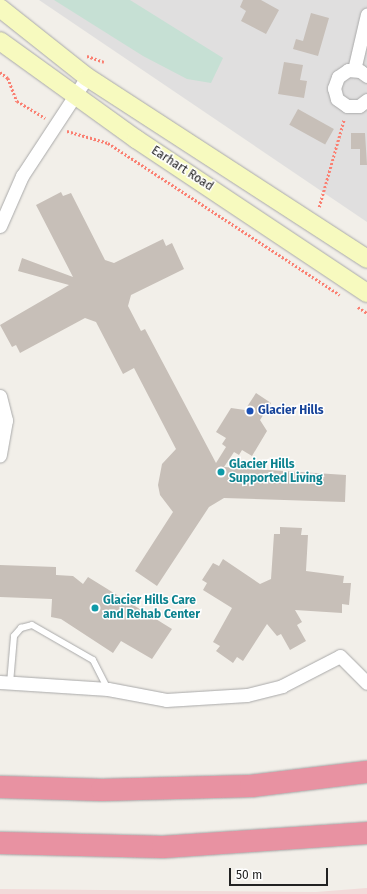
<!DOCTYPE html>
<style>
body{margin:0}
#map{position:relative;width:367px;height:894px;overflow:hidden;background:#f2efe9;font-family:"Fira Sans",sans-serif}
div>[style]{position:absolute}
.residential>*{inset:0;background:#e0dfdf}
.commercial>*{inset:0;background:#f2dad9}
.wetland>*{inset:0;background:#c6e0d4}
.building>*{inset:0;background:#c7bfb8;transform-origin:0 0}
.path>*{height:2.5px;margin-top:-1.25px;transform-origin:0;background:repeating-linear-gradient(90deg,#fa8072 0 2px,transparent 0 4px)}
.roads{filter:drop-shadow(0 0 1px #a9a9a9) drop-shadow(0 0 1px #a9a9a9)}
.lane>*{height:6px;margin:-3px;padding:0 3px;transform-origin:3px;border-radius:3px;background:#fff}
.street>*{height:13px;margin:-6.5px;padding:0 6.5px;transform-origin:6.5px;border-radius:6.5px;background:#fff}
.secondary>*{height:18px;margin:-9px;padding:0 9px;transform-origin:9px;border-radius:9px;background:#f7fabf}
.highway>*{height:22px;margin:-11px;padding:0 11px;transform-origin:11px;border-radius:11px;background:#e892a2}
.dots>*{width:11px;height:11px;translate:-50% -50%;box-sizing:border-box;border:2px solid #fff;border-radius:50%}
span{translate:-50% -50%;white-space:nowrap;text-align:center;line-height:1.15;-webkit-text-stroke:3px #fff;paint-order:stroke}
.street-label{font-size:12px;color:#222}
.transit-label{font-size:12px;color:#164399;font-weight:700}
.left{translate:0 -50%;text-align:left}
.culture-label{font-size:12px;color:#0d838f;font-weight:700}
.scale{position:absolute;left:229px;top:868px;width:99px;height:18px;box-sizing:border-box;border:2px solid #222;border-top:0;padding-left:5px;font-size:12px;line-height:14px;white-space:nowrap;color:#222;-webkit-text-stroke:3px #fff;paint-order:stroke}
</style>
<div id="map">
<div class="residential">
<div style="clip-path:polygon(39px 0,367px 0,367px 222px)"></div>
</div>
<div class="commercial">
<div style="clip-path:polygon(367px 888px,367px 894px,0 894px,0 889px,316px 892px)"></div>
</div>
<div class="wetland">
<div style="clip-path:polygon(54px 0,130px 0,223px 58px,211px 83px,187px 79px,143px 56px)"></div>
</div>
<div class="building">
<div style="clip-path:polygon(243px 0,261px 0,279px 10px,266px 34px,241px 21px,246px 11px,240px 7px)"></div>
<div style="clip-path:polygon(311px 13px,329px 18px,318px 56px,293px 49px,296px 39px,303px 41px)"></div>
<div style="clip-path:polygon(284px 62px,303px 65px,300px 80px,307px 81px,304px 98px,278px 94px)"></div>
<div style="left:298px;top:109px;width:41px;height:18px;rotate:29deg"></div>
<div style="clip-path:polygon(351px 133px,365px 133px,367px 165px,360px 165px,360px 149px,351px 149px)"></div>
<div style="clip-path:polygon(61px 192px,63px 196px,71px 193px,105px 260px,114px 263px,163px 239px,166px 246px,172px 243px,184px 269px,131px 295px,128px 306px,141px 331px,145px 329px,216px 463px,226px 447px,222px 444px,226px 438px,216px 432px,231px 408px,245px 410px,256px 393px,271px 403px,260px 420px,267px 431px,252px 456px,242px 450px,239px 455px,234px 452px,224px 467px,346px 475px,345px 502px,224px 498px,209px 507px,157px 586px,135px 571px,173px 512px,160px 495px,158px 485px,162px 464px,176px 449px,134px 368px,123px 374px,96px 322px,85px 318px,20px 353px,16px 345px,12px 347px,0 325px,69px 285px,18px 271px,22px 258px,73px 277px,36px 205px)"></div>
<div style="clip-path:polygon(280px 527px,302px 528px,301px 535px,308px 535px,306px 571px,344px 576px,343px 583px,351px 583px,349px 605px,342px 604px,342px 613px,295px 610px,302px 622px,297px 625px,306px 641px,290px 650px,281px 634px,277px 636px,267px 624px,243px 661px,237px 657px,233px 663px,216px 651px,220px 646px,213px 642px,232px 608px,203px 590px,207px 583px,202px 580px,213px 563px,219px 566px,223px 559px,260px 584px,271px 579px,274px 534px,280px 534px)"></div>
<div style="clip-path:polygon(0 565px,56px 567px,56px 575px,73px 576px,83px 584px,88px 577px,172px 629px,152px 659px,121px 641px,113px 653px,61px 619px,51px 617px,52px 599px,0 597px)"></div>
</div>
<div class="path">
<div style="left:87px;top:56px;width:18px;rotate:19deg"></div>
<div style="left:0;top:72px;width:10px;rotate:37deg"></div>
<div style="left:8px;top:78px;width:25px;rotate:69deg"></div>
<div style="left:17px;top:101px;width:33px;rotate:31deg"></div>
<div style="left:67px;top:131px;width:43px;rotate:16.3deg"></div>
<div style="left:108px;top:143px;width:277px;rotate:33.2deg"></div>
<div style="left:319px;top:207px;width:91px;rotate:-74.1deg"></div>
<div style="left:358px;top:307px;width:11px;rotate:34deg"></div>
</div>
<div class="roads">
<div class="lane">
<div style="left:10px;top:683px;width:47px;rotate:-85.1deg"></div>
<div style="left:14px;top:636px;width:11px;rotate:-49deg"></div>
<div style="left:21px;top:628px;width:11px;rotate:-15deg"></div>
<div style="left:32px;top:625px;width:70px;rotate:29.8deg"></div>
<div style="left:93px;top:660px;width:33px;rotate:63deg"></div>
</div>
<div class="street">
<div style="left:354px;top:70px;width:57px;rotate:-76.9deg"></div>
<div style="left:367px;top:76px;width:9px;rotate:-144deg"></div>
<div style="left:360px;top:71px;width:12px;rotate:-175deg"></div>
<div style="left:348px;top:70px;width:12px;rotate:145deg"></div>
<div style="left:338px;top:77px;width:12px;rotate:110deg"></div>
<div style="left:334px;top:88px;width:11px;rotate:75deg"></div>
<div style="left:337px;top:99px;width:12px;rotate:35deg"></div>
<div style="left:347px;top:106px;width:12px"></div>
<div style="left:359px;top:106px;width:10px;rotate:-37deg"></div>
<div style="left:0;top:226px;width:55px;rotate:-66.3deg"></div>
<div style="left:22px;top:176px;width:118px;rotate:-56.7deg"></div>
<div style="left:0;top:396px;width:25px;rotate:76deg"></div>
<div style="left:6px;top:420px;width:36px;rotate:100deg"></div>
<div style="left:0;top:682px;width:108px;rotate:3.7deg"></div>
<div style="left:108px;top:689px;width:59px;rotate:10.7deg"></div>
<div style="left:166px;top:700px;width:81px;rotate:-3.5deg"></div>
<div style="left:247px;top:695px;width:36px;rotate:-14deg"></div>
<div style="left:282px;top:686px;width:65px;rotate:-27.3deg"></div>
<div style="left:340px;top:656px;width:38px;rotate:45deg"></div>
</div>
<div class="secondary">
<div style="left:0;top:8px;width:111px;rotate:38.4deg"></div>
<div style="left:87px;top:77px;width:334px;rotate:33deg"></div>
<div style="left:0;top:41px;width:168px;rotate:35.8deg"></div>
<div style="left:136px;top:139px;width:278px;rotate:33.7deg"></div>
</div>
<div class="highway">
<div style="left:0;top:787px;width:102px;rotate:1.7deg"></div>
<div style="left:102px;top:790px;width:149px;rotate:-1.5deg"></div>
<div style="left:251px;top:786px;width:117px;rotate:-6.9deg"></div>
<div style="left:0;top:843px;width:163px;rotate:1.4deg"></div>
<div style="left:163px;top:847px;width:204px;rotate:-3.9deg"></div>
</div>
</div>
<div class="dots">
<div style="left:250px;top:411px;background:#1a4fb4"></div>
<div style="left:221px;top:472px;background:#0f9aa8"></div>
<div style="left:95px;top:608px;background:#0f9aa8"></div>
</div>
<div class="street-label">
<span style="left:182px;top:169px;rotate:33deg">Earhart Road</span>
</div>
<div class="transit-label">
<span class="left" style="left:258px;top:411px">Glacier Hills</span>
</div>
<div class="culture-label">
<span class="left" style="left:229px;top:472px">Glacier Hills<br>Supported Living</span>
<span class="left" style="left:103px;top:608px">Glacier Hills Care<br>and Rehab Center</span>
</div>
<div class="scale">50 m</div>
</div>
